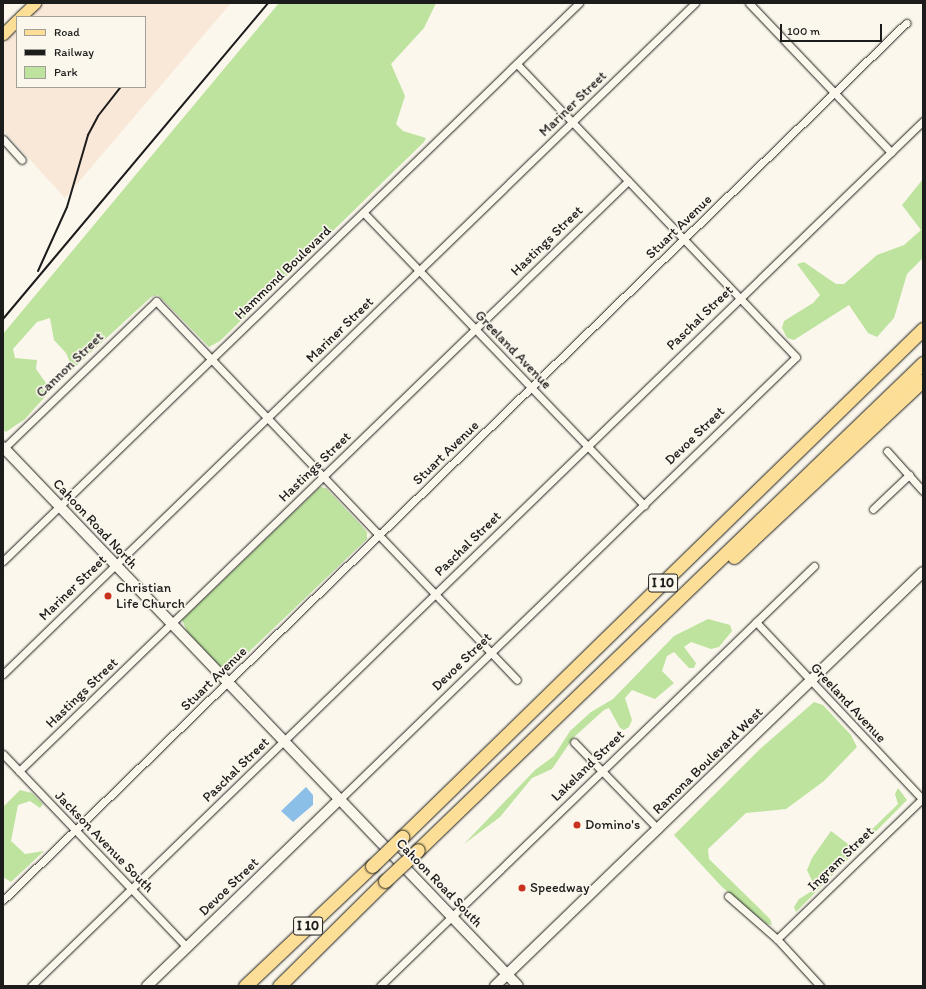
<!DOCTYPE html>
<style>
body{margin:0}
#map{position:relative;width:926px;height:989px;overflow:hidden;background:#fbf7ec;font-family:Itim,sans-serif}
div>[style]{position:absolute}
.built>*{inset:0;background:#f9e7d7}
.green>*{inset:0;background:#bde39e}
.water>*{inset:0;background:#8cbfe8}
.roads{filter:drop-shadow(0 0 1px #1c1c1c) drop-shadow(0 0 1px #1c1c1c)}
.street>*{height:7px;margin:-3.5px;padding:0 3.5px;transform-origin:3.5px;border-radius:3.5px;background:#fbf7ec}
.secondary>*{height:10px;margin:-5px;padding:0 5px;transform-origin:5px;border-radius:5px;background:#fbf7ec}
.primary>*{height:11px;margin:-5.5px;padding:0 5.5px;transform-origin:5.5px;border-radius:5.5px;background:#fcde96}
.highway>*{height:13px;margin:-6.5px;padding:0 6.5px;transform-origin:6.5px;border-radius:6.5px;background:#fcde96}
.rail>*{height:2px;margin:-1px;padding:0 1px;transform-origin:1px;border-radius:1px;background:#1c1c1c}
.bridges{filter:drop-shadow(0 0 1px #1c1c1c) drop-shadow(0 0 1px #1c1c1c)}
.highway-bridge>*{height:13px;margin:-6.5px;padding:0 6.5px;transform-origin:6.5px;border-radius:6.5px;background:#fcde96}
.dots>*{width:11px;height:11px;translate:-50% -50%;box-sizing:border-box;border:2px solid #fbf7ec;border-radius:50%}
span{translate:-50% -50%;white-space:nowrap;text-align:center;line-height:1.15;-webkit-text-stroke:3.5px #fbf7ec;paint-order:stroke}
.shield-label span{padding:1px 3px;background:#fbf7ec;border:1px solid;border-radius:3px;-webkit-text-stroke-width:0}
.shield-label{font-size:13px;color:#1c1c1c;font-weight:700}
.street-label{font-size:14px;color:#1c1c1c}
.poi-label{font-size:14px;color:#1c1c1c}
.left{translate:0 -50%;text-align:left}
.frame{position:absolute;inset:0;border:4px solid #1c1c1c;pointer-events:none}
.legend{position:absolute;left:16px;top:16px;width:130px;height:72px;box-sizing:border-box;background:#fbf7ec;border:1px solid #a29f99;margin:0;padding:5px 7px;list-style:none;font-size:12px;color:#1c1c1c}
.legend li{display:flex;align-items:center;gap:8px;height:20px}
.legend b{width:20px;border:1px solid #a29f99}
.scale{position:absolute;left:780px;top:24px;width:102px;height:18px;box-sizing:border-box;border:2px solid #1c1c1c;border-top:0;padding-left:5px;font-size:12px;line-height:14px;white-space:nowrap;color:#1c1c1c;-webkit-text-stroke:3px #fbf7ec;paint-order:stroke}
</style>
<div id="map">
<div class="built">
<div style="clip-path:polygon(44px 3px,231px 3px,65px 198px,3px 130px,3px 42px,17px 29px,17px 87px,145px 87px,145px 17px,29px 17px)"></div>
</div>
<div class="green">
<div style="clip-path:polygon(279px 3px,436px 3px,424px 28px,391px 64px,405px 96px,396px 124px,403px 131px,426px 138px,424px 142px,220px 341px,209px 347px,158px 295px,151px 297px,73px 369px,66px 353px,54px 340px,50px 318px,37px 322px,13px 349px,15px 358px,37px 360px,36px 369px,51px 390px,25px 419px,6px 432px,3px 429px,3px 334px)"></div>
<div style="clip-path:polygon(923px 179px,923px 258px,907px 274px,894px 318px,877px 337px,868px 333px,849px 305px,794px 340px,787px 338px,782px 328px,784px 321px,813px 303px,820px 295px,797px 264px,804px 262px,836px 284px,844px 284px,877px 255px,904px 245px,921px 230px,902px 205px)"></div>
<div style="clip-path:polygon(320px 487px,326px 488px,361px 525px,367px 532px,367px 539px,231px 669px,221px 667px,188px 633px,182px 620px)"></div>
<div style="clip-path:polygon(708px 619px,730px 625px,732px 631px,719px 647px,711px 649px,691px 642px,684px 647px,696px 663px,694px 668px,689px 668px,674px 652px,667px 656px,662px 671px,674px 683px,655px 699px,632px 690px,625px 698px,632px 720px,629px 727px,624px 730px,620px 728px,609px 708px,604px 710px,573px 738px,552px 769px,532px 778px,500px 817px,464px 844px,535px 770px,554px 756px,570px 731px,591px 712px,613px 699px,674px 636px)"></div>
<div style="clip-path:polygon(814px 702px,823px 705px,851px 735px,857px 747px,824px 781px,786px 809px,746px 813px,708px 849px,709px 859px,770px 919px,772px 925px,767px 924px,722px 887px,674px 835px,760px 749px)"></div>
<div style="clip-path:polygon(898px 788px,907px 800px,796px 912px,794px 907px,799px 899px,812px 891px,814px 885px,807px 870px,812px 858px,831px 831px,848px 844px,858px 843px,898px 804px,895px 794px)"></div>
<div style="clip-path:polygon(20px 790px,32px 793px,43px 804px,40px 808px,30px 801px,18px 805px,11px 841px,25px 854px,44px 851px,11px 882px,3px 877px,3px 807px)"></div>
</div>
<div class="water">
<div style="clip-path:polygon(306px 787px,313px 795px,313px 805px,293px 822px,281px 811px)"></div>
</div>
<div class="roads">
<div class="street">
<div style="left:749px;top:3px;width:206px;rotate:46.4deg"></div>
<div style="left:3px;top:139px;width:28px;rotate:48deg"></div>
<div style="left:364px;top:213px;width:405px;rotate:46.2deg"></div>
<div style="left:3px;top:449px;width:213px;rotate:-44deg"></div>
<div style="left:156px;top:301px;width:523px;rotate:46.39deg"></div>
<div style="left:887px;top:451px;width:54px;rotate:48deg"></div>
<div style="left:873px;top:509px;width:50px;rotate:-43.4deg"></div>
<div style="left:3px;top:561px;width:802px;rotate:-44.09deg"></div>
<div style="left:756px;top:622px;width:244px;rotate:46.8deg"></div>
<div style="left:3px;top:674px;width:964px;rotate:-44.12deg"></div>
<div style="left:574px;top:742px;width:121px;rotate:46deg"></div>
<div style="left:3px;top:754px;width:267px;rotate:46.4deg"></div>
<div style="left:19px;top:771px;width:848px;rotate:-44.09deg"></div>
<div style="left:339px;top:800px;width:636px;rotate:-44.11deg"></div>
<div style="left:796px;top:357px;width:405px;rotate:-133.6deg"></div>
<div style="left:728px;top:896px;width:65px;rotate:41.3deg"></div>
<div style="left:777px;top:939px;width:64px;rotate:47.5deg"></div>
<div style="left:3px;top:900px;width:1259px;rotate:-44.16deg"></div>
<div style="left:777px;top:939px;width:203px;rotate:-44deg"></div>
<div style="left:31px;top:986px;width:1243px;rotate:-44.12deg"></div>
<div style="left:380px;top:986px;width:604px;rotate:-44.06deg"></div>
</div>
<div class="secondary">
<div style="left:3px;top:447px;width:745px;rotate:46.3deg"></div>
<div style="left:147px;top:986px;width:267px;rotate:-44.1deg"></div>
<div style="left:495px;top:986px;width:595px;rotate:-44.05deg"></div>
</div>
<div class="primary">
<div style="left:20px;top:17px;width:21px;rotate:-43deg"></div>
<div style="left:3px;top:34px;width:20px;rotate:-45deg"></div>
</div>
<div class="highway">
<div style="left:734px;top:557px;width:259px;rotate:-43.1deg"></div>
<div style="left:402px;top:837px;width:728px;rotate:-44.28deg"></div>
<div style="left:418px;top:850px;width:702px;rotate:-43.96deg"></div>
<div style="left:245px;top:986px;width:175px;rotate:-43.4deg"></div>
<div style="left:279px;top:986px;width:149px;rotate:-44.7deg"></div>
</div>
</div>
<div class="rail">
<div style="left:38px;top:271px;width:70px;rotate:-65.6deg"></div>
<div style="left:67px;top:207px;width:75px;rotate:-73.7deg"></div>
<div style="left:88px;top:135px;width:21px;rotate:-62deg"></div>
<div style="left:98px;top:116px;width:37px;rotate:-52deg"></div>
<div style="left:3px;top:319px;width:412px;rotate:-50deg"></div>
</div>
<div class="bridges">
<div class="highway-bridge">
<div style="left:372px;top:866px;width:42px;rotate:-44deg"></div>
<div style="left:385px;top:881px;width:45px;rotate:-43.2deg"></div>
</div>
</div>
<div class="dots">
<div style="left:108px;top:596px;background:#c8321e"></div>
<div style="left:577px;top:825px;background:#c8321e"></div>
<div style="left:522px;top:888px;background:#c8321e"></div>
</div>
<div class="shield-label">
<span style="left:663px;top:583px">I 10</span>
<span style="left:308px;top:926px">I 10</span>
</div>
<div class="street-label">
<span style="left:573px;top:104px;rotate:-44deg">Mariner Street</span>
<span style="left:679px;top:227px;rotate:-44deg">Stuart Avenue</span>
<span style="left:547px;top:241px;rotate:-44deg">Hastings Street</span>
<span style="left:283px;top:273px;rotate:-44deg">Hammond Boulevard</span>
<span style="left:700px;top:318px;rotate:-44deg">Paschal Street</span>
<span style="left:340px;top:330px;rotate:-44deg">Mariner Street</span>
<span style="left:513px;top:350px;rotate:46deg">Greeland Avenue</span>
<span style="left:70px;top:365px;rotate:-44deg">Cannon Street</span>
<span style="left:695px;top:436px;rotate:-44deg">Devoe Street</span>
<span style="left:446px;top:453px;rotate:-44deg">Stuart Avenue</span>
<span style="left:315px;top:467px;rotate:-44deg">Hastings Street</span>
<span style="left:95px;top:524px;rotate:47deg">Cahoon Road North</span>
<span style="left:468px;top:544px;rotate:-44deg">Paschal Street</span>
<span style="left:73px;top:588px;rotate:-44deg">Mariner Street</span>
<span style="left:462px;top:662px;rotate:-44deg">Devoe Street</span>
<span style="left:214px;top:679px;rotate:-44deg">Stuart Avenue</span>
<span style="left:82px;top:693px;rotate:-44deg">Hastings Street</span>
<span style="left:848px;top:703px;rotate:47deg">Greeland Avenue</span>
<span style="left:708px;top:761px;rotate:-44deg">Ramona Boulevard West</span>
<span style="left:588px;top:766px;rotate:-44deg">Lakeland Street</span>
<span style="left:236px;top:770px;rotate:-44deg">Paschal Street</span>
<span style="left:104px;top:842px;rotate:46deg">Jackson Avenue South</span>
<span style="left:841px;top:859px;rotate:-44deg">Ingram Street</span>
<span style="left:439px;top:883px;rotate:46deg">Cahoon Road South</span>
<span style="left:229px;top:887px;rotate:-44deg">Devoe Street</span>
</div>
<div class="poi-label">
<span class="left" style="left:116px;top:596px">Christian<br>Life Church</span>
<span class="left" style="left:585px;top:825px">Domino's</span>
<span class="left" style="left:530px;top:888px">Speedway</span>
</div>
<div class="frame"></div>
<ul class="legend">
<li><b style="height:5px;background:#fcde96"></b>Road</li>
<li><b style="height:5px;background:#1c1c1c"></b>Railway</li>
<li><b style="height:11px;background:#bde39e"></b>Park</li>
</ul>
<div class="scale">100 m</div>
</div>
